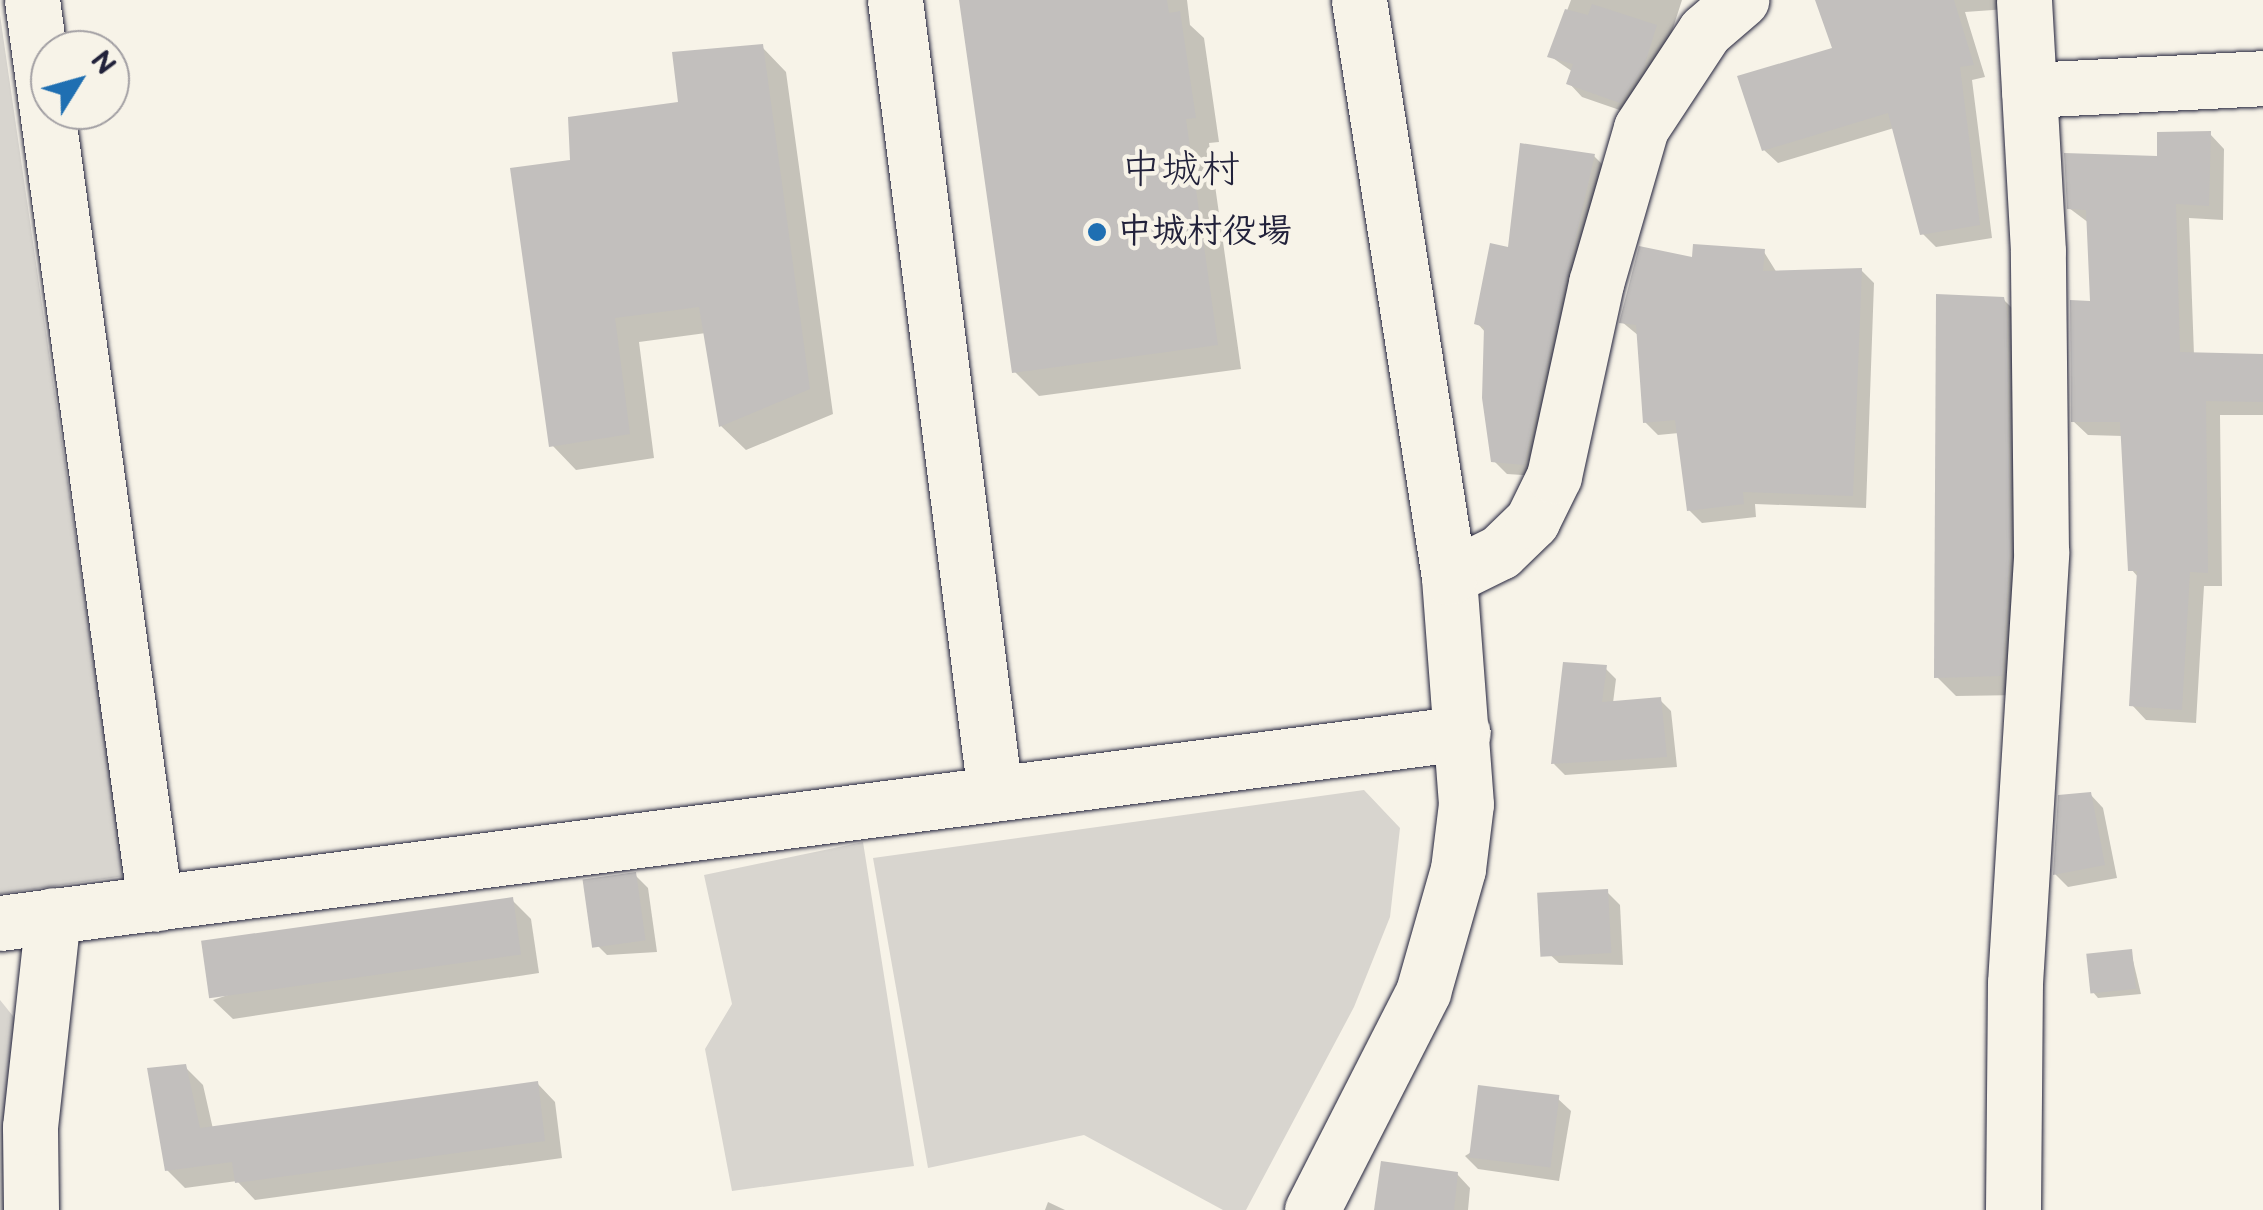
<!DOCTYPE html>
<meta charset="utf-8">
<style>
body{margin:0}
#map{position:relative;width:2263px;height:1210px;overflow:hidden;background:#f7f3e8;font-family:"Balsamiq Sans","Klee One",sans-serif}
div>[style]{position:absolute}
.green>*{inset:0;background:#d8d5cf}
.shadow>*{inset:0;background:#0003}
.building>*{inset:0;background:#c2bfbd;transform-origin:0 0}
.roads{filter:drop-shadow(0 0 2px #22223b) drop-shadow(0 0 2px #22223b)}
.minor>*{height:55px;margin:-27.5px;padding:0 27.5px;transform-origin:27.5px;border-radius:27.5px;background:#f7f3e8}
.tertiary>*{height:55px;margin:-27.5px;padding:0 27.5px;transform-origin:27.5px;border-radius:27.5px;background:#f7f3e8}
.dots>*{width:28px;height:28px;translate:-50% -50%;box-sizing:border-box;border:5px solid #f7f3e8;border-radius:50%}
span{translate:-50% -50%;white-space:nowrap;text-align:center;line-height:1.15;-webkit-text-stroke:9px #f7f3e8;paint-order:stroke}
.poi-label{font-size:35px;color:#22223b;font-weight:700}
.left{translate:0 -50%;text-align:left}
.quarter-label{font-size:40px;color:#22223b}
.north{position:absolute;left:30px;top:30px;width:100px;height:100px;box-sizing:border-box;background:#f7f3e8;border:2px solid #a29fa3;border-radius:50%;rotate:53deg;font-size:28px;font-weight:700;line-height:40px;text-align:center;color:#22223b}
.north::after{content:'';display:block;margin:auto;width:35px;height:45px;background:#1f6fb2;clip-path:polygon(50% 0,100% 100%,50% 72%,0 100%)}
</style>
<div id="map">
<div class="green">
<div style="clip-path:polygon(0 15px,125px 876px,0 894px)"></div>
<div style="clip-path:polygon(1364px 790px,1400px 828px,1390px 917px,1354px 1007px,1246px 1210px,1223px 1210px,1084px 1135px,928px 1168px,873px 858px)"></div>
<div style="clip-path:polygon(863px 842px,914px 1166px,732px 1191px,705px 1049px,732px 1004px,704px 875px)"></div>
<div style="clip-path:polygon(0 1000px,17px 1021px,6px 1210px,0 1210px)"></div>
</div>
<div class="shadow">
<div style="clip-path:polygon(962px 0,1187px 0,1190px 25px,1204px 38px,1219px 142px,1209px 143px,1241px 369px,1039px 396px,1014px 371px)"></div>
<div style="clip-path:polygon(1571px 0,1682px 0,1656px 81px,1634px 115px,1582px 97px,1569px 83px,1573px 72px,1550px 56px)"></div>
<div style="clip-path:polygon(1818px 0,2011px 0,2007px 9px,1965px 12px,1985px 77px,1972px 80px,1992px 238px,1936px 247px,1923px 234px,1894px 128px,1778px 163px,1764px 150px,1835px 50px)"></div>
<div style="clip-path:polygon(762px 47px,786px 72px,833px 414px,746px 450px,721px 426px,706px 333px,639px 342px,654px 458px,576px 470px,552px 445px,573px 162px,681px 104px)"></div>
<div style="clip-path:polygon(2210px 134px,2224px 149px,2223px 220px,2189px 218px,2194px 355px,2263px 354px,2263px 415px,2220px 415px,2222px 586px,2204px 586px,2196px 723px,2146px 720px,2132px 705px,2139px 578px,2131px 569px,2123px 436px,2088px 435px,2073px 421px,2092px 303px,2089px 223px,2069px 208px)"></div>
<div style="clip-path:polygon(1594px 156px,1607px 169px,1537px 476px,1507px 474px,1494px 461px,1486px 333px,1477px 323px,1510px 250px)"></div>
<div style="clip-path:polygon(1764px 252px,1777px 273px,1861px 270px,1874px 283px,1866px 508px,1755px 504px,1756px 517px,1702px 523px,1689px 510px,1679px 433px,1658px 435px,1645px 422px,1639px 336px,1622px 322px,1694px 260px)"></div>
<div style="clip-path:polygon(2003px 299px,2023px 319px,2021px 695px,1956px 696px,1937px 677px)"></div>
<div style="clip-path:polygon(1605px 668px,1616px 679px,1613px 703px,1660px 700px,1671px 711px,1677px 767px,1565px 775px,1554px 764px)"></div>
<div style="clip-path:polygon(2090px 794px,2103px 808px,2117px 878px,2068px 887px,2055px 874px)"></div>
<div style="clip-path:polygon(635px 875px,648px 888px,657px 952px,607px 955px,594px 942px)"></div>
<div style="clip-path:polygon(1607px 892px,1620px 905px,1623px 965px,1559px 963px,1545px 950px)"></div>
<div style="clip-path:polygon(512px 900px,531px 919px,539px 973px,233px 1019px,213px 1000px)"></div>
<div style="clip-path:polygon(2131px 952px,2141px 994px,2098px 998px,2092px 991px)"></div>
<div style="clip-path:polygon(185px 1067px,203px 1085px,213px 1129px,537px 1083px,555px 1102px,562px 1158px,255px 1200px,237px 1181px,185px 1188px,167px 1170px)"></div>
<div style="clip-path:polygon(1557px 1098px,1571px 1111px,1559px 1181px,1478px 1169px,1465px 1156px)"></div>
<div style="clip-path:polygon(1457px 1174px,1470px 1188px,1468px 1210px,1377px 1210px)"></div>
<div style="clip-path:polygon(1048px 1202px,1065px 1210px,1045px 1210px)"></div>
</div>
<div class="building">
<div style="clip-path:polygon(959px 0,1167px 0,1169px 13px,1180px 11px,1196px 118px,1186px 119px,1218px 345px,1012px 373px)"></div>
<div style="clip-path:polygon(1815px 0,1954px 0,1974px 65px,1960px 67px,1980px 225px,1920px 235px,1888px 113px,1762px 151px,1737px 76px,1832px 48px)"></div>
<div style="clip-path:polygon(1592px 4px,1657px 25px,1644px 67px,1620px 103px,1566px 84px,1573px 64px,1547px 57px,1565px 9px,1588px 15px)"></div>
<div style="clip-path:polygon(763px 44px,810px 389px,719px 427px,699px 307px,615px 318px,630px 434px,549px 447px,510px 168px,570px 160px,568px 117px,678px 102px,672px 52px)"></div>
<div style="clip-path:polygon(2211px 131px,2209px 206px,2176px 204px,2180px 352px,2263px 354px,2263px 402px,2206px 401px,2208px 573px,2190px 572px,2182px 710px,2129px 706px,2137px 571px,2128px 571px,2120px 422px,2071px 422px,2070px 300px,2090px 301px,2086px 210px,2067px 209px,2064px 153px,2157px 156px,2157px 132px)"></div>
<div style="clip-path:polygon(1520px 143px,1595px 154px,1524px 465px,1491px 462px,1482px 398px,1484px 327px,1474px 324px,1490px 243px,1508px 247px)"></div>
<div style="clip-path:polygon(1693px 244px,1765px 249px,1763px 271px,1862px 268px,1853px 496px,1743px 492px,1744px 504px,1687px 511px,1675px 420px,1643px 423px,1636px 325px,1619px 323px,1639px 246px,1692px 257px)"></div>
<div style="clip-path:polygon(1936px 294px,2004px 297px,2007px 312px,2010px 551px,2002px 676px,1934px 678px)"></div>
<div style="clip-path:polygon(1563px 662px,1607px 665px,1602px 702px,1661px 697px,1667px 757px,1551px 764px)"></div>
<div style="clip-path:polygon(2091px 792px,2105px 865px,2053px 875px,2058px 795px)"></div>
<div style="left:636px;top:872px;width:69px;height:54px;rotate:82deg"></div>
<div style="left:1608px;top:889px;width:64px;height:71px;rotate:87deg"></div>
<div style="left:513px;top:897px;width:58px;height:315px;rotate:82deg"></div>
<div style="left:2132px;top:949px;width:40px;height:46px;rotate:84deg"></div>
<div style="clip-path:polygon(186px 1064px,200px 1128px,538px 1081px,545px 1141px,235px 1183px,232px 1162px,165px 1171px,147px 1068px)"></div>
<div style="left:1478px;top:1085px;width:82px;height:73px;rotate:7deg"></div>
<div style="clip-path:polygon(1381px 1161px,1458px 1172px,1454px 1210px,1374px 1210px)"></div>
</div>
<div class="roads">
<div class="minor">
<div style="left:32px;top:0;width:912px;rotate:82.25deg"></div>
<div style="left:895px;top:0;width:800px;rotate:82.82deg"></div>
<div style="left:2029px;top:90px;width:234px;rotate:-2.9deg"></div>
<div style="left:1449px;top:577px;width:57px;rotate:-26.1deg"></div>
<div style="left:1500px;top:552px;width:45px;rotate:-44.1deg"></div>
<div style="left:1532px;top:521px;width:50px;rotate:-63.9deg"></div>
<div style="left:1554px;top:476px;width:198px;rotate:-77.7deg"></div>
<div style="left:1596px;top:283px;width:161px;rotate:-73.8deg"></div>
<div style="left:1641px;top:128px;width:116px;rotate:-56.6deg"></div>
<div style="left:1705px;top:31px;width:48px;rotate:-40.7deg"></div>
<div style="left:0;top:923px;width:1475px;rotate:-7.4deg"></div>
<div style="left:31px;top:1210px;width:83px;rotate:-90.7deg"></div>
<div style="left:30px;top:1127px;width:213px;rotate:-83.8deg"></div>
<div style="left:2013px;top:1210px;width:227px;rotate:-89.5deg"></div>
<div style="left:2015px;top:983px;width:432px;rotate:-86.5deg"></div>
<div style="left:2041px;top:552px;width:301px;rotate:-90.6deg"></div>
<div style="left:2038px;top:251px;width:251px;rotate:-93.2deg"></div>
</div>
<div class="tertiary">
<div style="left:1312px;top:1210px;width:245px;rotate:-63deg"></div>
<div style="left:1423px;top:992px;width:128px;rotate:-74.1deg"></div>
<div style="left:1458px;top:869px;width:65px;rotate:-83deg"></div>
<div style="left:1466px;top:804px;width:228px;rotate:-94.3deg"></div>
<div style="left:1449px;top:577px;width:584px;rotate:-98.87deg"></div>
</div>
</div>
<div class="dots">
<div style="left:1097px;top:232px;background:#1f6fb2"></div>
</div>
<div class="poi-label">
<span class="left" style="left:1117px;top:232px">中城村役場</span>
</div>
<div class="quarter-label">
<span style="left:1181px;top:170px">中城村</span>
</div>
<div class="north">N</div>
</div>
